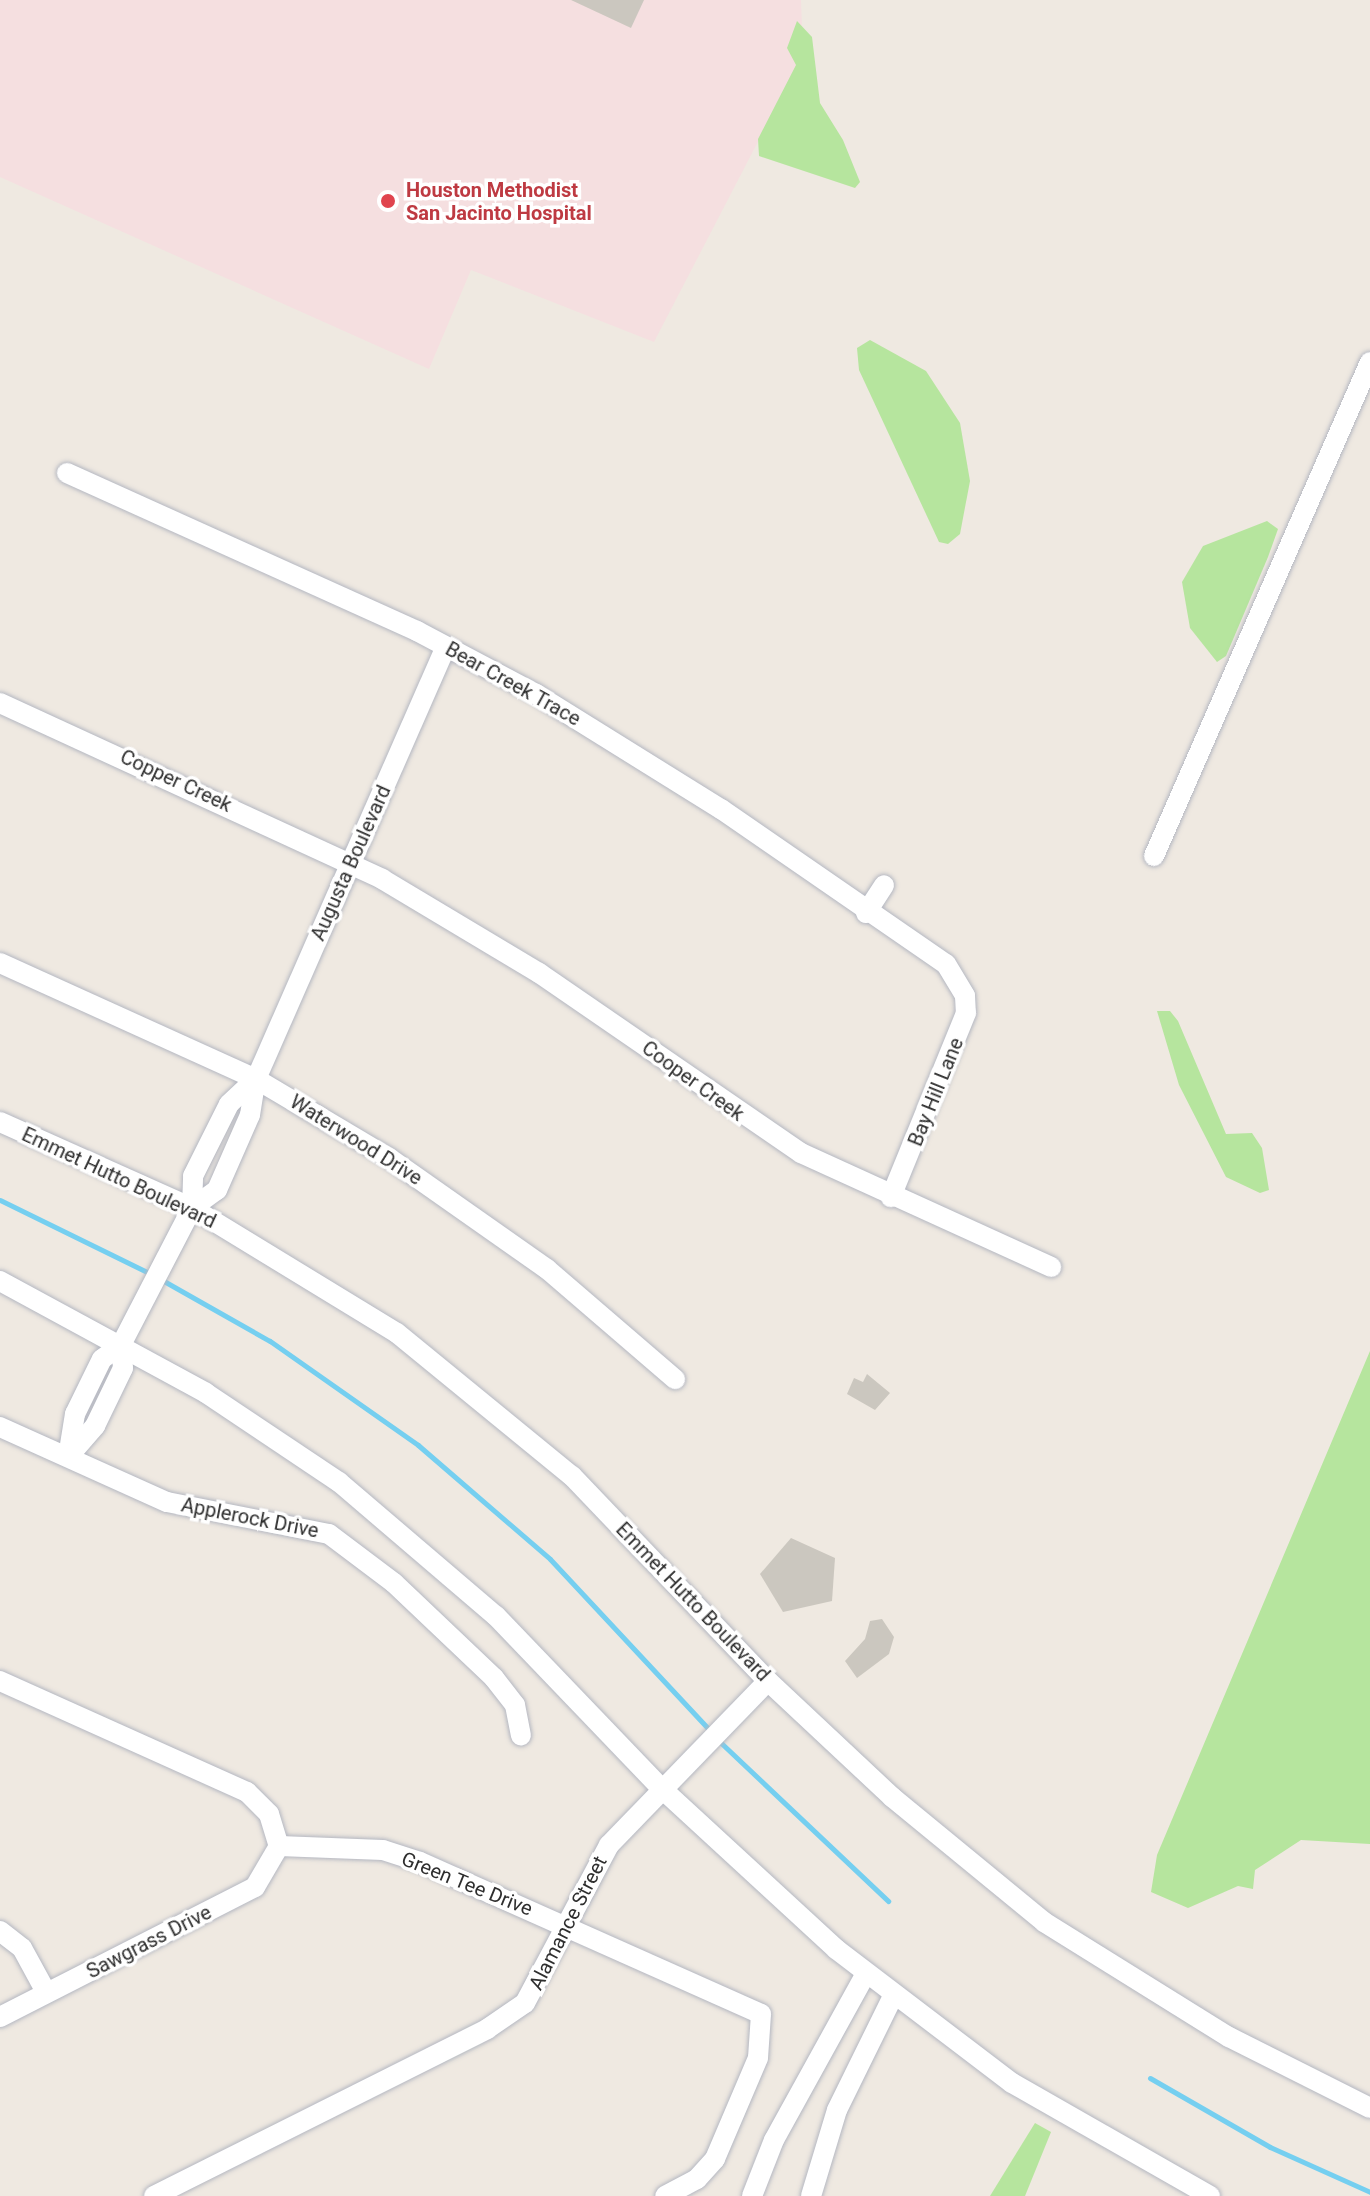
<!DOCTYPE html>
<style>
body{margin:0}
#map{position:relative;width:1370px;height:2196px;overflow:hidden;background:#efe9e1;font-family:Roboto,sans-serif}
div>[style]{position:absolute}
.medical>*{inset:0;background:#f5dfe0}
.green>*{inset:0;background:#b6e59e}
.stream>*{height:5px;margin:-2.5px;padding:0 2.5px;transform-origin:2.5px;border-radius:2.5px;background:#75cff0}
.building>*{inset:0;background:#cbc7bf}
.roads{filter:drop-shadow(0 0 2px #b4b7c1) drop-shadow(0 0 2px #b4b7c1)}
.minor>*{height:20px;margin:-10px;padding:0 10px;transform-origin:10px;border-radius:10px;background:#fff}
.dots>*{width:22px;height:22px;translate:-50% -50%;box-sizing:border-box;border:4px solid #fff;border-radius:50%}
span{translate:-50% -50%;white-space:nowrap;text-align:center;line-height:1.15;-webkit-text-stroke:7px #fff;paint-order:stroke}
.health-label{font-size:20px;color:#be3a42;font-weight:700}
.left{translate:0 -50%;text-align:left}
.street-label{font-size:20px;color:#2e2e2e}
</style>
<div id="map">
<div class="medical">
<div style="clip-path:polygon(0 0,801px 0,803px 55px,654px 342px,471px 270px,429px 369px,0 177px)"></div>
</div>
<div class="green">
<div style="clip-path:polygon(797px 21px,812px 37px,820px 103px,843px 140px,860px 182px,855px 188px,759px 156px,758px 139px,796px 65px,787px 48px)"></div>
<div style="clip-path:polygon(870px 340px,926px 371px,960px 423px,970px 481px,960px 534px,948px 544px,939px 542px,859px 370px,857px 348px)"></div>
<div style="clip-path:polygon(1267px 521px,1278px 529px,1268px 557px,1226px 656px,1217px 662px,1190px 628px,1182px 582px,1203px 546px)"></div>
<div style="clip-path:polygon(1157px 1011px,1170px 1011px,1178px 1021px,1226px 1134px,1252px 1133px,1262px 1148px,1269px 1190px,1260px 1193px,1226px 1177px,1179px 1085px)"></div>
<div style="clip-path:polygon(1370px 1351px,1370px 1844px,1301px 1840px,1255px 1870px,1253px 1889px,1238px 1886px,1188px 1908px,1151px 1892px,1157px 1855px)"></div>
<div style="clip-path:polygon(1035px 2123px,1051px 2132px,1025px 2196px,990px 2196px)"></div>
</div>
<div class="stream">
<div style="left:0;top:1200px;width:170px;rotate:26.1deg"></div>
<div style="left:162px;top:1280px;width:124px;rotate:29.5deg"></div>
<div style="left:270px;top:1341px;width:181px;rotate:35.1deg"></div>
<div style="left:418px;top:1445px;width:174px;rotate:40.8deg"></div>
<div style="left:550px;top:1559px;width:238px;rotate:47deg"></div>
<div style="left:719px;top:1741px;width:233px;rotate:43.4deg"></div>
<div style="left:1150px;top:2078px;width:138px;rotate:29.9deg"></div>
<div style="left:1270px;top:2147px;width:110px;rotate:24.2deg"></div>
</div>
<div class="building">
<div style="clip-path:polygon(571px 0,644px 0,631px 28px)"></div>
<div style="clip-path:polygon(867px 1374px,890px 1393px,875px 1410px,847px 1394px,854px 1378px,863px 1382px)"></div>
<div style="clip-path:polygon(791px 1538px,835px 1558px,832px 1601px,783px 1612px,760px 1574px)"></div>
<div style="clip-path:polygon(882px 1619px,894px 1637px,889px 1654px,857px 1678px,845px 1661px,865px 1639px,870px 1621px)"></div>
</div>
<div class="roads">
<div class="minor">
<div style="left:67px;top:473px;width:384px;rotate:24.3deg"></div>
<div style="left:417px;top:631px;width:135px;rotate:27.9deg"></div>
<div style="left:536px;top:694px;width:218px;rotate:31.9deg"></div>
<div style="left:721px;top:809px;width:273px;rotate:34.6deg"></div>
<div style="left:946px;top:964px;width:37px;rotate:59deg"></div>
<div style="left:965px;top:996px;width:17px;rotate:87deg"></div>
<div style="left:966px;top:1013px;width:199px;rotate:112.2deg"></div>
<div style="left:0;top:703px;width:421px;rotate:24.7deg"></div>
<div style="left:382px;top:879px;width:183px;rotate:30.9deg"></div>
<div style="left:539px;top:973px;width:318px;rotate:34.5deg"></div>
<div style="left:801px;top:1153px;width:275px;rotate:24.5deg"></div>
<div style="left:1154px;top:856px;width:539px;rotate:-66.38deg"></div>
<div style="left:866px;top:913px;width:33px;rotate:-57deg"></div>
<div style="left:0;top:963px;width:281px;rotate:24.4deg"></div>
<div style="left:256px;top:1079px;width:155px;rotate:30.7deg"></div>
<div style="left:389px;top:1158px;width:193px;rotate:35.1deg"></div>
<div style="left:547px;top:1269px;width:169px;rotate:40.7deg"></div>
<div style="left:0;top:1122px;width:210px;rotate:24.1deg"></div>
<div style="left:192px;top:1208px;width:240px;rotate:31.4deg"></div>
<div style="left:397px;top:1333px;width:226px;rotate:39.3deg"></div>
<div style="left:572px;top:1476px;width:284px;rotate:46.3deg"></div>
<div style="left:768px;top:1681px;width:170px;rotate:43.1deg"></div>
<div style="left:892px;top:1797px;width:197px;rotate:39.4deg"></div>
<div style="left:1044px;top:1922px;width:218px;rotate:31.9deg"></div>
<div style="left:1229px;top:2037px;width:158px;rotate:26.7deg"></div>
<div style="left:192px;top:1208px;width:31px;rotate:-36deg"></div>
<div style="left:217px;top:1190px;width:82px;rotate:-66.3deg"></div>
<div style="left:250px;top:1115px;width:36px;rotate:-81deg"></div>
<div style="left:256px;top:1079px;width:472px;rotate:-66.3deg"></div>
<div style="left:0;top:1281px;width:234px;rotate:28.5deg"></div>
<div style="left:206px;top:1393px;width:160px;rotate:33.8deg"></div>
<div style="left:339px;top:1482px;width:206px;rotate:40.5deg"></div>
<div style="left:496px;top:1616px;width:238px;rotate:46.2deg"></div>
<div style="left:661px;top:1788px;width:238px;rotate:42.6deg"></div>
<div style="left:836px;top:1949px;width:221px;rotate:37.3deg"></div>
<div style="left:1012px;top:2083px;width:228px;rotate:29.7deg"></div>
<div style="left:0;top:1427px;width:183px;rotate:24.2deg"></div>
<div style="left:167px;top:1502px;width:165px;rotate:11.2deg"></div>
<div style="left:329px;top:1534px;width:81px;rotate:37deg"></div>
<div style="left:394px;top:1583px;width:138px;rotate:43.5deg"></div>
<div style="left:494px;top:1678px;width:34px;rotate:52deg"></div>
<div style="left:515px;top:1705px;width:31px;rotate:79deg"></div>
<div style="left:69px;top:1456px;width:40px;rotate:-49deg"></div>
<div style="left:95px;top:1426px;width:64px;rotate:-64.2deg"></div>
<div style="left:123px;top:1368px;width:23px;rotate:-95deg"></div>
<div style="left:68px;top:1457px;width:44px;rotate:-80.8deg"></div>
<div style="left:75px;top:1414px;width:61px;rotate:-63.9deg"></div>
<div style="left:102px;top:1359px;width:24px;rotate:-36deg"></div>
<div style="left:121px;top:1345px;width:154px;rotate:-62.6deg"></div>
<div style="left:192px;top:1208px;width:32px;rotate:-88deg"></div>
<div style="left:193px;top:1176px;width:80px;rotate:-63.4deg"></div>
<div style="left:229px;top:1104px;width:37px;rotate:-43deg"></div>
<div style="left:0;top:1681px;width:271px;rotate:24.2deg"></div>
<div style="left:247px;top:1792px;width:31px;rotate:45deg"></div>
<div style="left:269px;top:1814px;width:34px;rotate:73deg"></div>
<div style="left:279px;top:1846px;width:104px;rotate:2.2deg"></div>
<div style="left:383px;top:1850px;width:39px;rotate:18deg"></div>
<div style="left:420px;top:1862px;width:373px;rotate:24deg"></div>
<div style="left:761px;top:2014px;width:44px;rotate:93.9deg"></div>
<div style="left:758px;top:2058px;width:110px;rotate:113.1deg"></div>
<div style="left:715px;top:2159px;width:27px;rotate:132deg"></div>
<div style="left:697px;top:2179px;width:36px;rotate:152deg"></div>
<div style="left:0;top:1931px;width:28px;rotate:38deg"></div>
<div style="left:22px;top:1948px;width:50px;rotate:61.4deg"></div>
<div style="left:0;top:2017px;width:286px;rotate:-27deg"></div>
<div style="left:255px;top:1887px;width:48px;rotate:-59.7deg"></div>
<div style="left:154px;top:2196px;width:373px;rotate:-26.6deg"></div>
<div style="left:487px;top:2029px;width:46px;rotate:-34.4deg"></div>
<div style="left:525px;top:2003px;width:179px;rotate:-62deg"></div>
<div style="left:609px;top:1845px;width:228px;rotate:-45.9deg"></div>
<div style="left:752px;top:2196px;width:60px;rotate:-68.6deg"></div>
<div style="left:774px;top:2140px;width:191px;rotate:-61.1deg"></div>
<div style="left:811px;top:2196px;width:90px;rotate:-73.2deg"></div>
<div style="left:837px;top:2110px;width:129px;rotate:-63.8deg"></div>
</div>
</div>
<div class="dots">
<div style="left:388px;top:201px;background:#e0444e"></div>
</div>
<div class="health-label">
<span class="left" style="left:406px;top:202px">Houston Methodist<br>San Jacinto Hospital</span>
</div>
<div class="street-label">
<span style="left:513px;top:684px;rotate:29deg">Bear Creek Trace</span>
<span style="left:176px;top:781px;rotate:25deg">Copper Creek</span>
<span style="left:351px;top:863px;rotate:-66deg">Augusta Boulevard</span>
<span style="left:693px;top:1081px;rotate:36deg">Cooper Creek</span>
<span style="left:936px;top:1092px;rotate:-68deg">Bay Hill Lane</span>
<span style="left:356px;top:1140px;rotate:32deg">Waterwood Drive</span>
<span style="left:119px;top:1178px;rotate:25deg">Emmet Hutto Boulevard</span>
<span style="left:250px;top:1518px;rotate:11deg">Applerock Drive</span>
<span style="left:693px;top:1602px;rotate:46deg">Emmet Hutto Boulevard</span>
<span style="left:467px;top:1884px;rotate:22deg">Green Tee Drive</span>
<span style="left:568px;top:1923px;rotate:-63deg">Alamance Street</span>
<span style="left:149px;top:1942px;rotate:-27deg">Sawgrass Drive</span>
</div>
</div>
